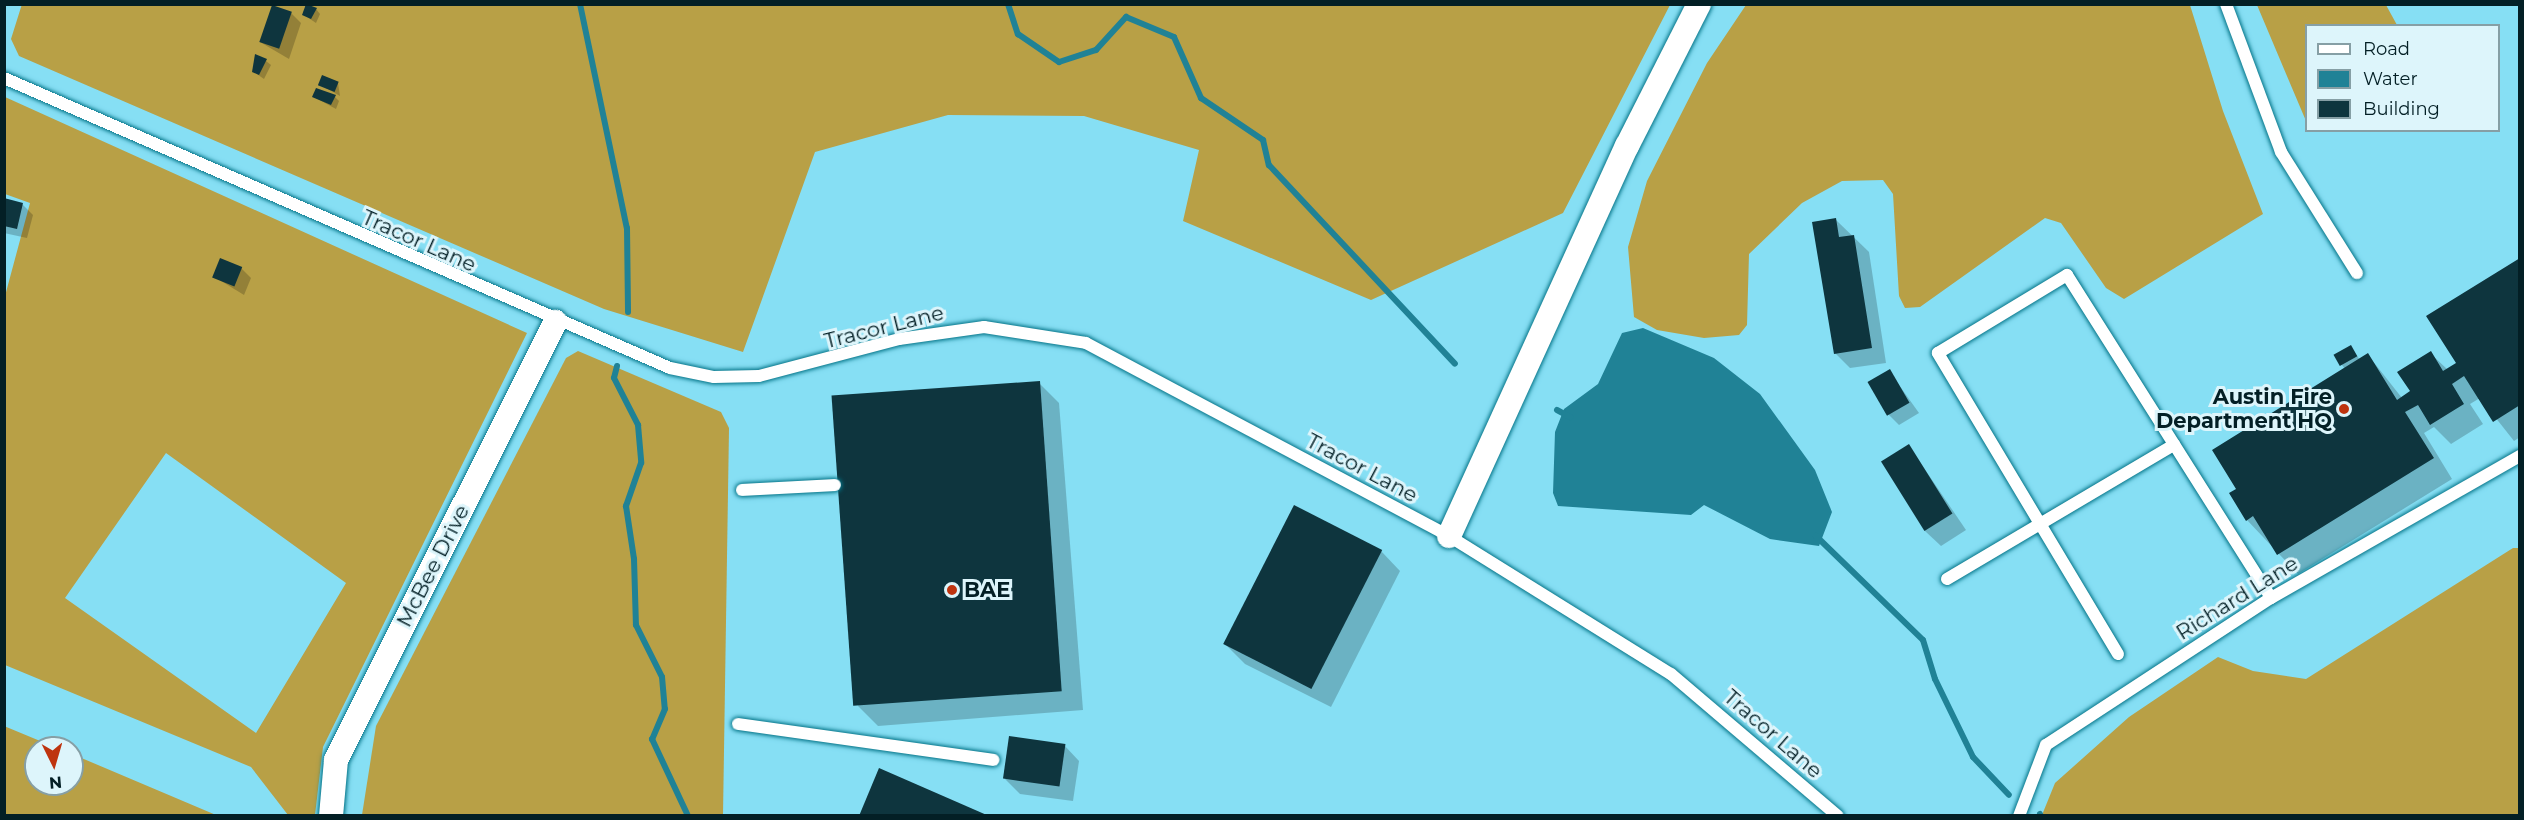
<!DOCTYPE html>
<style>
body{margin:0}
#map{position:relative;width:2524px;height:820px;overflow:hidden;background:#86dff4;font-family:Montserrat,sans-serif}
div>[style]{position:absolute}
.forest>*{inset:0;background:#b8a046}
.water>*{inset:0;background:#208296}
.shadow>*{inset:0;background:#0003}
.stream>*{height:6px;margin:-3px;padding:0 3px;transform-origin:3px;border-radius:3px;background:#208296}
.building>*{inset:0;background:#0e353e;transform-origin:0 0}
.roads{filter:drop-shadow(0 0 2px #047488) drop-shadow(0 0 2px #047488)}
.service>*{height:12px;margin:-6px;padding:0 6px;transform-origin:6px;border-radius:6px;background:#fff}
.minor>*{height:24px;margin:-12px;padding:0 12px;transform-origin:12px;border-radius:12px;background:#fff}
.dots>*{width:16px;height:16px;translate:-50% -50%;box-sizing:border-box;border:3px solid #ddf5fb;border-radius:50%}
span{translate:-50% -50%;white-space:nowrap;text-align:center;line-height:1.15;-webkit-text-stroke:6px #ddf5fb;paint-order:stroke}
.street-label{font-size:21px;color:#031f25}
.poi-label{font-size:21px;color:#031f25;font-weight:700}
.right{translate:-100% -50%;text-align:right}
.left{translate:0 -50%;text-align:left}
.frame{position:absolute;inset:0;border:6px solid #031f25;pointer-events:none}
.legend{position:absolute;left:2305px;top:24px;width:195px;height:108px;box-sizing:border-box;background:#ddf5fb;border:2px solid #869fa5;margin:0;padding:8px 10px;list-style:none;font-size:18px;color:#031f25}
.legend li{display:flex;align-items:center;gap:12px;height:30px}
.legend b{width:30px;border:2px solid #869fa5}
.north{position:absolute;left:24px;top:736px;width:60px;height:60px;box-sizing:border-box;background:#ddf5fb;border:2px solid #869fa5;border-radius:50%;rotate:175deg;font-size:16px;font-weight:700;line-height:24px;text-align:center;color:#031f25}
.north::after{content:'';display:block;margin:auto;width:21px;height:27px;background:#be340f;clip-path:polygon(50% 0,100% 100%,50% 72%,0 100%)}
</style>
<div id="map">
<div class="forest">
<div style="clip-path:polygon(22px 4px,1670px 5px,1563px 213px,1371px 300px,1183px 221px,1199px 150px,1084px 116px,948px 115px,815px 152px,743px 352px,604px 309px,19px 56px,11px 39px)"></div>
<div style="clip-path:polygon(1746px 5px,2190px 5px,2223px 111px,2263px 214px,2124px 299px,2106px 288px,2061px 223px,2045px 218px,1920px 307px,1905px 308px,1899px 296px,1893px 194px,1883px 180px,1842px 181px,1802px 203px,1749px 254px,1747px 325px,1739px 335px,1704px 338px,1657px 330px,1634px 317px,1628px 247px,1647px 181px,1707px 63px)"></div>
<div style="clip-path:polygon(2257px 5px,2386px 5px,2397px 25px,2306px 26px,2306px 121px)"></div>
<div style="clip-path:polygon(evenodd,5px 97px,527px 333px,323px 747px,315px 815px,288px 815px,251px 767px,5px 665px,5px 296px,30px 203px,5px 194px,5px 97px,166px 453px,346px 583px,256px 733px,65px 598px,166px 453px)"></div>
<div style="clip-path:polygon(578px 351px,721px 412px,729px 428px,723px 815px,362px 815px,376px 726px,566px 358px)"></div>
<div style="clip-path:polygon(2513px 548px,2520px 548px,2519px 815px,2042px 815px,2055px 783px,2129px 717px,2218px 657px,2253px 671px,2306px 679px)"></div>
<div style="clip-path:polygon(4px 726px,57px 748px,36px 748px,36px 784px,72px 784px,72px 754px,216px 815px,5px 815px)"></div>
</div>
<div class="water">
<div style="clip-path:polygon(1643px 328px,1714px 358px,1760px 394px,1815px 470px,1832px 512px,1819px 546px,1770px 539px,1704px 505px,1691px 515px,1558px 506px,1553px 493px,1555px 432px,1564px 409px,1598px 384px,1622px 333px)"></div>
</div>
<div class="shadow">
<div style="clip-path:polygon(316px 9px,320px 14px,316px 23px,304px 15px)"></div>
<div style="clip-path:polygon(291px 13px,301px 23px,289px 59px,260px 42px)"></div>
<div style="clip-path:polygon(266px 61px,271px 65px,264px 79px,254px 72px)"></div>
<div style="clip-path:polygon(338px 83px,340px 96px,319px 84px)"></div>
<div style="clip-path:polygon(314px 97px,335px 97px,339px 101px,336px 109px)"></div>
<div style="clip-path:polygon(4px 200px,23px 205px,33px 215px,27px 238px,4px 233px)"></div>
<div style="clip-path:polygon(1835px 219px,1869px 252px,1886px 363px,1850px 368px,1835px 353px)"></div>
<div style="clip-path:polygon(2520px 260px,2520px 437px,2514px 441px,2480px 398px,2470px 404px,2483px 424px,2451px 444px,2434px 427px,2424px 433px,2452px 479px,2298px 574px,2247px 520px,2238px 489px,2345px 369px,2342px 365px,2351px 347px,2360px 360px,2368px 355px,2402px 398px,2412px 392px,2430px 353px,2448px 370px,2458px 364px)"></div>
<div style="clip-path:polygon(241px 268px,251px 278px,244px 295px,213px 276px)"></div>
<div style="clip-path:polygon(1889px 371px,1919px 413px,1899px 425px,1889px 415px)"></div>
<div style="clip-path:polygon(1039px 383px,1059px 403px,1083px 710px,878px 726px,858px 706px)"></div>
<div style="clip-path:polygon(1909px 446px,1966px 530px,1941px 546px,1925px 531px)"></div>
<div style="clip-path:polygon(1381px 551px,1400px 571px,1331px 707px,1245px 664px,1225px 644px)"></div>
<div style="clip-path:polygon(1064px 745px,1079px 761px,1073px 801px,1020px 794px,1005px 779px)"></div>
</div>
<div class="stream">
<div style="left:580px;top:4px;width:229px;rotate:78.2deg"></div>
<div style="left:627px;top:228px;width:84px;rotate:89.3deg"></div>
<div style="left:1008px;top:4px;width:32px;rotate:72deg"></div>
<div style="left:1018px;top:34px;width:50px;rotate:34.3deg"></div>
<div style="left:1059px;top:62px;width:39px;rotate:-18deg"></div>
<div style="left:1096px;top:50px;width:45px;rotate:-47.7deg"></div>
<div style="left:1126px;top:17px;width:52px;rotate:22.6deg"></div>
<div style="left:1174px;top:37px;width:67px;rotate:66.1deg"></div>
<div style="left:1201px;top:98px;width:75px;rotate:34.1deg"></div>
<div style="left:1263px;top:140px;width:26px;rotate:77deg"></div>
<div style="left:1269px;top:165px;width:272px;rotate:46.9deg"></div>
<div style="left:617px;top:366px;width:12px;rotate:104deg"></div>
<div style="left:614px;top:378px;width:53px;rotate:62.9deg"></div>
<div style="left:638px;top:425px;width:38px;rotate:85deg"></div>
<div style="left:641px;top:463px;width:46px;rotate:109.2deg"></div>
<div style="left:626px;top:506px;width:54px;rotate:81.4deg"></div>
<div style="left:634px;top:559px;width:66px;rotate:88.3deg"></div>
<div style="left:636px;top:625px;width:58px;rotate:63.4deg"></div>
<div style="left:662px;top:677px;width:32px;rotate:85deg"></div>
<div style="left:665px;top:709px;width:33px;rotate:113deg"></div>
<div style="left:652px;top:739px;width:85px;rotate:64.9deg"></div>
<div style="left:1557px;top:410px;width:15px;rotate:28deg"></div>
<div style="left:1816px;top:536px;width:149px;rotate:44.2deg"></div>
<div style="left:1923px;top:640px;width:41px;rotate:72.9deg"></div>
<div style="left:1935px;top:679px;width:87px;rotate:64deg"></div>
<div style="left:1973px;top:757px;width:52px;rotate:46.5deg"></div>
<div style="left:2040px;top:814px;width:2px;rotate:63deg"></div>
</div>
<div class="building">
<div style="clip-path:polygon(306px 4px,317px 8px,311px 19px,302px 15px)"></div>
<div style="left:272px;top:5px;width:21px;height:39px;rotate:19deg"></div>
<div style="clip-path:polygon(255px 54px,267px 59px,259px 75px,252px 72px)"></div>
<div style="left:322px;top:75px;width:18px;height:11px;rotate:22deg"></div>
<div style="clip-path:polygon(316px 88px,336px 95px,331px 105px,312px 97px)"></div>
<div style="clip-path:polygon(4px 198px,23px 203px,17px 229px,4px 226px)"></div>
<div style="clip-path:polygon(1836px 218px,1839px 237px,1854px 235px,1872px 348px,1834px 354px,1812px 222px)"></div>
<div style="left:220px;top:258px;width:24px;height:21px;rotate:22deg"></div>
<div style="clip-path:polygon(2520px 258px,2520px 405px,2493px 422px,2464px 376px,2452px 384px,2464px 404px,2430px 425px,2418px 405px,2405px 412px,2434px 458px,2277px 555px,2253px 516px,2246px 521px,2229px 493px,2236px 489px,2212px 450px,2368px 353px,2397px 400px,2410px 391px,2397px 372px,2431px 351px,2443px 371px,2456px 363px,2426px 316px)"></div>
<div style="left:2351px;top:345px;width:13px;height:20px;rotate:61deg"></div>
<div style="left:1890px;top:369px;width:39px;height:26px;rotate:60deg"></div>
<div style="left:1040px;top:381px;width:311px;height:209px;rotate:86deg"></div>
<div style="left:1909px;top:444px;width:82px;height:33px;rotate:58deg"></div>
<div style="left:1294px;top:505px;width:99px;height:156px;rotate:27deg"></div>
<div style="left:1009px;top:736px;width:57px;height:43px;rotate:8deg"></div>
<div style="clip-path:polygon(879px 768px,989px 816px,859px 816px)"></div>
</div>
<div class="roads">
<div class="service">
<div style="left:2226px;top:4px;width:158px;rotate:69.6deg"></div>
<div style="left:2281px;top:152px;width:143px;rotate:57.9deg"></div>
<div style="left:4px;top:78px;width:726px;rotate:23.53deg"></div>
<div style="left:670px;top:368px;width:45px;rotate:11.6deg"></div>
<div style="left:714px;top:377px;width:45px;rotate:-1.3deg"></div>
<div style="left:759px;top:376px;width:145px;rotate:-14.8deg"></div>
<div style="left:899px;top:339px;width:86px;rotate:-8deg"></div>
<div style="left:984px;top:327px;width:103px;rotate:8.9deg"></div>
<div style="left:1086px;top:343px;width:411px;rotate:28deg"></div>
<div style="left:1449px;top:536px;width:261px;rotate:31.9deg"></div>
<div style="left:1671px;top:674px;width:219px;rotate:40.4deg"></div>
<div style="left:742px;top:490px;width:93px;rotate:-3.1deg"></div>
<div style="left:1947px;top:579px;width:264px;rotate:-30.6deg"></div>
<div style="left:2118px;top:654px;width:351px;rotate:-120.9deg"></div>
<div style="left:1938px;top:353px;width:151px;rotate:-31.2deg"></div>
<div style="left:2067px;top:275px;width:382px;rotate:57.7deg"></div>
<div style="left:738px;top:724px;width:258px;rotate:8deg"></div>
<div style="left:2019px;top:816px;width:76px;rotate:-69.2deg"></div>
<div style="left:2046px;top:745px;width:269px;rotate:-33.2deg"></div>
<div style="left:2271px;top:598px;width:287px;rotate:-29.7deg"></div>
</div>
<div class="minor">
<div style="left:1449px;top:536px;width:429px;rotate:-65.5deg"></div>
<div style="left:1627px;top:146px;width:159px;rotate:-63.1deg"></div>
<div style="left:331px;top:816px;width:56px;rotate:-84.9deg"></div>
<div style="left:336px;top:760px;width:490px;rotate:-63.4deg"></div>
</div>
</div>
<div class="dots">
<div style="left:2344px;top:409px;background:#be340f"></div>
<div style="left:952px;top:590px;background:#be340f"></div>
</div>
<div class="street-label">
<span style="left:419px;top:241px;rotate:24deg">Tracor Lane</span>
<span style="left:884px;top:327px;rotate:-14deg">Tracor Lane</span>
<span style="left:1362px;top:468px;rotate:28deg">Tracor Lane</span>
<span style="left:433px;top:566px;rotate:-63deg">McBee Drive</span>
<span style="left:2237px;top:598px;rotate:-32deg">Richard Lane</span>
<span style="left:1773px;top:734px;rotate:41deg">Tracor Lane</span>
</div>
<div class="poi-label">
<span class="right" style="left:2332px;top:409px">Austin Fire<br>Department HQ</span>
<span class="left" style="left:964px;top:590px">BAE</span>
</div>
<div class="frame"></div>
<ul class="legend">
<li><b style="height:8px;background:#fff"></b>Road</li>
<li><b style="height:16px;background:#208296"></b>Water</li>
<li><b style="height:16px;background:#0e353e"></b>Building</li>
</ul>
<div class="north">N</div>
</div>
